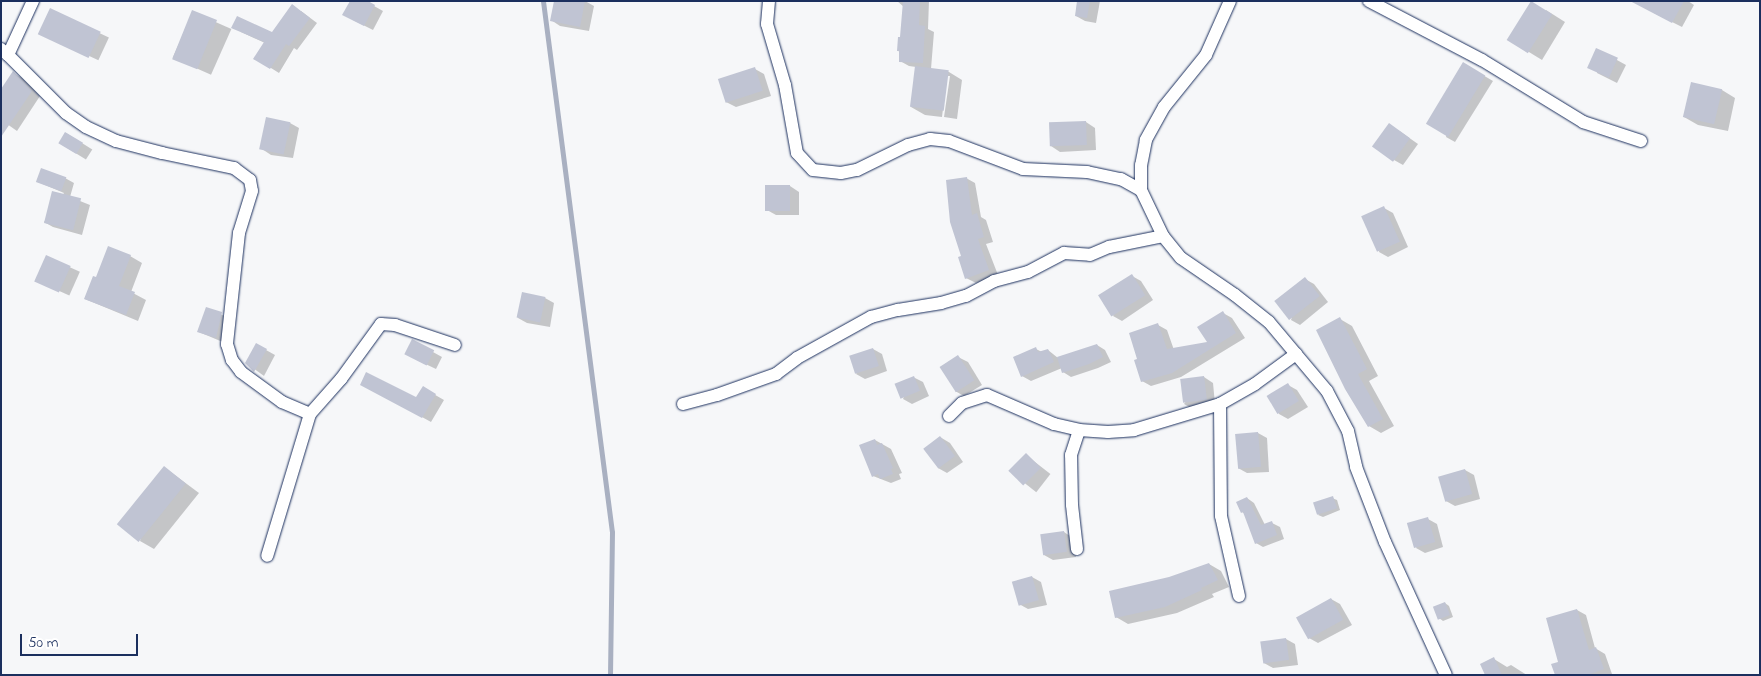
<!DOCTYPE html>
<style>
body{margin:0}
#map{position:relative;width:1761px;height:676px;overflow:hidden;background:#f6f7f9;font-family:"Indie Flower",sans-serif}
div>[style]{position:absolute}
.shadow>*{inset:0;background:#0003;transform-origin:0 0}
.stream>*{height:5px;margin:-2.5px;padding:0 2.5px;transform-origin:2.5px;border-radius:2.5px;background:#a9b0c1}
.building>*{inset:0;background:#c0c4d3;transform-origin:0 0}
.roads{filter:drop-shadow(0 0 1px #1b2f5e) drop-shadow(0 0 1px #1b2f5e)}
.street>*{height:12px;margin:-6px;padding:0 6px;transform-origin:6px;border-radius:6px;background:#fff}
span{translate:-50% -50%;white-space:nowrap;text-align:center;line-height:1.15;-webkit-text-stroke:4px #fff;paint-order:stroke}
.frame{position:absolute;inset:0;border:2px solid #1b2f5e;pointer-events:none}
.scale{position:absolute;left:20px;top:634px;width:118px;height:22px;box-sizing:border-box;border:2px solid #1b2f5e;border-top:0;padding-left:6px;font-size:15px;line-height:18px;white-space:nowrap;color:#1b2f5e;-webkit-text-stroke:4px #fff;paint-order:stroke}
</style>
<div id="map">
<div class="shadow">
<div style="clip-path:polygon(555px 1px,585px 1px,594px 6px,589px 31px,560px 26px,551px 20px)"></div>
<div style="clip-path:polygon(897px 1px,929px 1px,928px 29px,934px 32px,931px 69px,949px 72px,962px 80px,957px 119px,944px 117px,950px 76px,947px 76px,942px 117px,925px 115px,911px 107px,916px 67px,909px 66px,900px 61px,901px 52px,898px 51px,902px 39px,904px 7px)"></div>
<div style="clip-path:polygon(1078px 1px,1100px 1px,1096px 23px,1085px 21px,1076px 16px)"></div>
<div style="clip-path:polygon(1648px 1px,1688px 1px,1694px 5px,1682px 27px,1654px 13px)"></div>
<div style="clip-path:polygon(374px 6px,383px 11px,373px 30px,353px 20px)"></div>
<div style="left:50px;top:10px;width:65px;height:25px;rotate:25deg"></div>
<div style="clip-path:polygon(1546px 10px,1565px 22px,1542px 60px,1509px 40px)"></div>
<div style="clip-path:polygon(301px 11px,317px 23px,297px 50px,294px 48px,279px 73px,255px 58px,265px 43px,241px 32px,272px 33px)"></div>
<div style="left:193px;top:12px;width:42px;height:50px;rotate:24deg"></div>
<div style="clip-path:polygon(1597px 49px,1626px 65px,1617px 83px,1597px 73px)"></div>
<div style="clip-path:polygon(1464px 64px,1493px 81px,1455px 142px,1446px 137px)"></div>
<div style="clip-path:polygon(755px 69px,764px 74px,771px 96px,736px 107px,726px 102px)"></div>
<div style="clip-path:polygon(13px 73px,22px 78px,40px 96px,17px 131px,7px 124px)"></div>
<div style="clip-path:polygon(1692px 84px,1722px 90px,1735px 98px,1728px 131px,1698px 125px,1684px 117px)"></div>
<div style="clip-path:polygon(1086px 122px,1095px 128px,1096px 150px,1060px 152px,1051px 146px,1050px 124px)"></div>
<div style="clip-path:polygon(290px 123px,299px 128px,293px 158px,271px 155px,262px 149px)"></div>
<div style="clip-path:polygon(1398px 130px,1418px 144px,1403px 165px,1394px 160px)"></div>
<div style="left:66px;top:133px;width:31px;height:12px;rotate:32deg"></div>
<div style="clip-path:polygon(65px 178px,74px 183px,70px 197px,90px 205px,82px 235px,53px 227px,44px 222px,64px 193px,38px 182px)"></div>
<div style="clip-path:polygon(966px 178px,975px 183px,981px 217px,986px 220px,993px 242px,986px 244px,998px 275px,976px 283px,966px 278px)"></div>
<div style="clip-path:polygon(790px 186px,799px 192px,799px 215px,776px 215px,767px 210px)"></div>
<div style="clip-path:polygon(1384px 208px,1393px 213px,1408px 247px,1388px 257px,1379px 252px)"></div>
<div style="clip-path:polygon(130px 256px,142px 263px,131px 292px,146px 300px,138px 321px,85px 299px,97px 279px)"></div>
<div style="left:47px;top:257px;width:36px;height:26px;rotate:24deg"></div>
<div style="clip-path:polygon(1132px 276px,1141px 281px,1153px 300px,1122px 321px,1113px 316px)"></div>
<div style="clip-path:polygon(1305px 279px,1314px 284px,1328px 302px,1300px 325px,1291px 320px)"></div>
<div style="clip-path:polygon(523px 294px,545px 298px,554px 303px,550px 327px,527px 323px,518px 318px)"></div>
<div style="clip-path:polygon(207px 308px,231px 319px,225px 343px,199px 332px)"></div>
<div style="clip-path:polygon(1223px 313px,1232px 318px,1245px 338px,1181px 377px,1151px 386px,1142px 381px,1139px 360px,1158px 325px,1167px 330px,1174px 350px,1209px 343px)"></div>
<div style="clip-path:polygon(1340px 319px,1352px 326px,1378px 376px,1369px 381px,1394px 426px,1381px 433px,1369px 426px,1346px 388px)"></div>
<div style="clip-path:polygon(413px 341px,442px 357px,436px 369px,415px 359px)"></div>
<div style="clip-path:polygon(257px 345px,275px 355px,264px 376px,246px 363px)"></div>
<div style="clip-path:polygon(1097px 345px,1105px 350px,1111px 362px,1098px 368px,1071px 377px,1063px 372px,1062px 368px,1031px 381px,1022px 376px,1036px 349px,1042px 352px,1048px 350px,1058px 358px)"></div>
<div style="clip-path:polygon(873px 349px,882px 354px,887px 371px,865px 379px,856px 374px)"></div>
<div style="clip-path:polygon(958px 357px,968px 362px,982px 385px,964px 396px,955px 391px)"></div>
<div style="clip-path:polygon(913px 377px,923px 382px,929px 396px,912px 404px,903px 399px)"></div>
<div style="clip-path:polygon(1204px 377px,1213px 383px,1215px 404px,1193px 409px,1184px 404px)"></div>
<div style="clip-path:polygon(1288px 385px,1297px 390px,1308px 407px,1288px 419px,1279px 414px,1269px 397px)"></div>
<div style="clip-path:polygon(423px 388px,444px 400px,431px 422px,371px 389px,416px 399px)"></div>
<div style="clip-path:polygon(1258px 433px,1267px 438px,1269px 472px,1247px 473px,1238px 468px)"></div>
<div style="clip-path:polygon(940px 437px,950px 443px,963px 462px,947px 473px,938px 468px)"></div>
<div style="clip-path:polygon(875px 440px,891px 449px,902px 473px,899px 474px,901px 479px,891px 483px,873px 476px)"></div>
<div style="left:1026px;top:455px;width:31px;height:23px;rotate:38deg"></div>
<div style="clip-path:polygon(164px 467px,199px 493px,154px 549px,140px 541px)"></div>
<div style="clip-path:polygon(1465px 470px,1474px 475px,1480px 499px,1455px 506px,1446px 501px)"></div>
<div style="clip-path:polygon(1247px 498px,1254px 503px,1265px 525px,1272px 523px,1280px 527px,1284px 539px,1263px 547px,1256px 543px,1245px 514px,1242px 512px)"></div>
<div style="clip-path:polygon(1332px 498px,1337px 500px,1340px 510px,1323px 517px,1318px 515px)"></div>
<div style="clip-path:polygon(1428px 519px,1437px 524px,1443px 547px,1425px 553px,1416px 548px)"></div>
<div style="clip-path:polygon(1064px 532px,1073px 538px,1076px 557px,1053px 560px,1044px 555px)"></div>
<div style="clip-path:polygon(1209px 564px,1221px 571px,1229px 587px,1212px 594px,1214px 597px,1177px 613px,1128px 624px,1116px 617px,1170px 579px)"></div>
<div style="clip-path:polygon(1032px 577px,1041px 582px,1047px 605px,1028px 609px,1019px 604px,1013px 582px)"></div>
<div style="clip-path:polygon(1331px 599px,1340px 604px,1352px 625px,1318px 643px,1309px 638px)"></div>
<div style="clip-path:polygon(1445px 603px,1449px 606px,1453px 617px,1443px 621px,1439px 618px)"></div>
<div style="clip-path:polygon(1577px 610px,1586px 615px,1595px 648px,1605px 654px,1612px 674px,1557px 675px)"></div>
<div style="clip-path:polygon(1286px 639px,1295px 644px,1298px 665px,1273px 668px,1264px 663px,1262px 642px)"></div>
<div style="clip-path:polygon(1494px 659px,1507px 667px,1511px 665px,1527px 675px,1487px 675px)"></div>
</div>
<div class="stream">
<div style="left:543px;top:1px;width:535px;rotate:82.6deg"></div>
<div style="left:612px;top:532px;width:143px;rotate:90.8deg"></div>
</div>
<div class="building">
<div style="clip-path:polygon(350px 1px,368px 1px,375px 5px,364px 26px,342px 15px)"></div>
<div style="clip-path:polygon(554px 1px,585px 1px,580px 27px,550px 21px)"></div>
<div style="clip-path:polygon(903px 1px,920px 1px,919px 25px,925px 26px,923px 63px,899px 62px,899px 51px,897px 51px,898px 37px,900px 37px)"></div>
<div style="clip-path:polygon(1077px 1px,1090px 1px,1087px 18px,1075px 16px)"></div>
<div style="left:1531px;top:1px;width:25px;height:46px;rotate:32deg"></div>
<div style="clip-path:polygon(1630px 1px,1684px 1px,1672px 23px)"></div>
<div style="clip-path:polygon(292px 4px,310px 18px,289px 46px,286px 44px,270px 69px,253px 59px,264px 42px,231px 28px,237px 16px,272px 32px)"></div>
<div style="left:50px;top:8px;width:56px;height:29px;rotate:25deg"></div>
<div style="left:192px;top:10px;width:27px;height:53px;rotate:22deg"></div>
<div style="left:1596px;top:48px;width:24px;height:22px;rotate:24deg"></div>
<div style="left:1463px;top:62px;width:26px;height:72px;rotate:31deg"></div>
<div style="left:915px;top:66px;width:34px;height:41px;rotate:7deg"></div>
<div style="left:755px;top:67px;width:25px;height:39px;rotate:72deg"></div>
<div style="clip-path:polygon(13px 71px,32px 91px,1px 137px,1px 89px)"></div>
<div style="left:1691px;top:82px;width:32px;height:36px;rotate:13deg"></div>
<div style="left:266px;top:117px;width:25px;height:33px;rotate:12deg"></div>
<div style="left:1086px;top:121px;width:24px;height:37px;rotate:88deg"></div>
<div style="left:1389px;top:123px;width:26px;height:29px;rotate:36deg"></div>
<div style="left:65px;top:132px;width:21px;height:13px;rotate:31deg"></div>
<div style="left:41px;top:168px;width:27px;height:15px;rotate:20deg"></div>
<div style="clip-path:polygon(967px 177px,972px 215px,977px 213px,984px 237px,978px 239px,989px 270px,965px 279px,958px 257px,961px 256px,950px 222px,946px 180px)"></div>
<div style="left:765px;top:185px;width:25px;height:26px"></div>
<div style="left:52px;top:191px;width:30px;height:33px;rotate:14deg"></div>
<div style="left:1384px;top:206px;width:39px;height:25px;rotate:66deg"></div>
<div style="clip-path:polygon(108px 246px,131px 255px,119px 286px,135px 292px,126px 315px,84px 299px,93px 276px,96px 277px)"></div>
<div style="left:46px;top:255px;width:27px;height:29px;rotate:24deg"></div>
<div style="left:1132px;top:274px;width:25px;height:40px;rotate:58deg"></div>
<div style="left:1305px;top:277px;width:24px;height:39px;rotate:52deg"></div>
<div style="left:522px;top:292px;width:24px;height:26px;rotate:12deg"></div>
<div style="clip-path:polygon(206px 307px,222px 312px,216px 338px,197px 332px)"></div>
<div style="clip-path:polygon(1223px 311px,1236px 333px,1172px 373px,1141px 382px,1134px 360px,1137px 359px,1129px 333px,1158px 323px,1167px 349px,1207px 342px,1197px 327px)"></div>
<div style="clip-path:polygon(1340px 317px,1367px 369px,1358px 374px,1383px 419px,1368px 427px,1345px 389px,1316px 330px)"></div>
<div style="left:412px;top:339px;width:25px;height:17px;rotate:27deg"></div>
<div style="clip-path:polygon(256px 343px,267px 349px,254px 372px,245px 363px)"></div>
<div style="clip-path:polygon(1097px 344px,1103px 357px,1089px 364px,1062px 373px,1057px 357px)"></div>
<div style="clip-path:polygon(1036px 347px,1038px 352px,1048px 349px,1054px 362px,1021px 377px,1013px 357px)"></div>
<div style="left:873px;top:348px;width:19px;height:25px;rotate:72deg"></div>
<div style="left:958px;top:355px;width:30px;height:22px;rotate:57deg"></div>
<div style="clip-path:polygon(366px 372px,416px 397px,423px 386px,436px 394px,422px 418px,360px 385px)"></div>
<div style="left:914px;top:376px;width:16px;height:21px;rotate:68deg"></div>
<div style="left:1204px;top:376px;width:24px;height:24px;rotate:83deg"></div>
<div style="left:1288px;top:383px;width:21px;height:25px;rotate:59deg"></div>
<div style="left:1258px;top:432px;width:35px;height:23px;rotate:85deg"></div>
<div style="left:940px;top:436px;width:25px;height:21px;rotate:53deg"></div>
<div style="clip-path:polygon(875px 439px,877px 445px,882px 443px,893px 468px,891px 469px,893px 474px,880px 479px,878px 474px,872px 477px,859px 445px)"></div>
<div style="left:1026px;top:453px;width:21px;height:25px;rotate:45deg"></div>
<div style="left:164px;top:466px;width:28px;height:75px;rotate:39deg"></div>
<div style="left:1465px;top:469px;width:26px;height:28px;rotate:74deg"></div>
<div style="left:1333px;top:496px;width:13px;height:21px;rotate:72deg"></div>
<div style="clip-path:polygon(1247px 497px,1261px 525px,1272px 521px,1277px 535px,1255px 544px,1243px 512px,1241px 513px,1236px 502px)"></div>
<div style="left:1428px;top:517px;width:26px;height:22px;rotate:74deg"></div>
<div style="left:1064px;top:531px;width:21px;height:24px;rotate:82deg"></div>
<div style="clip-path:polygon(1209px 563px,1218px 580px,1201px 588px,1202px 590px,1165px 607px,1115px 618px,1109px 591px,1169px 577px)"></div>
<div style="left:1032px;top:576px;width:25px;height:21px;rotate:74deg"></div>
<div style="left:1331px;top:598px;width:25px;height:40px;rotate:61deg"></div>
<div style="left:1445px;top:602px;width:14px;height:13px;rotate:69deg"></div>
<div style="clip-path:polygon(1577px 609px,1589px 650px,1596px 647px,1604px 669px,1588px 675px,1555px 675px,1551px 664px,1558px 662px,1546px 618px)"></div>
<div style="left:1286px;top:638px;width:22px;height:26px;rotate:82deg"></div>
<div style="clip-path:polygon(1494px 657px,1502px 675px,1485px 675px,1480px 664px)"></div>
</div>
<div class="roads">
<div class="street">
<div style="left:769px;top:1px;width:23px;rotate:95deg"></div>
<div style="left:767px;top:24px;width:64px;rotate:73.6deg"></div>
<div style="left:785px;top:85px;width:69px;rotate:80deg"></div>
<div style="left:797px;top:153px;width:23px;rotate:47deg"></div>
<div style="left:813px;top:170px;width:28px;rotate:6deg"></div>
<div style="left:841px;top:173px;width:16px;rotate:-11deg"></div>
<div style="left:857px;top:170px;width:57px;rotate:-26.1deg"></div>
<div style="left:908px;top:145px;width:23px;rotate:-15deg"></div>
<div style="left:930px;top:139px;width:19px;rotate:6deg"></div>
<div style="left:949px;top:141px;width:79px;rotate:20.7deg"></div>
<div style="left:1023px;top:169px;width:64px;rotate:2.7deg"></div>
<div style="left:1087px;top:172px;width:35px;rotate:12deg"></div>
<div style="left:1121px;top:179px;width:23px;rotate:29deg"></div>
<div style="left:1230px;top:1px;width:59px;rotate:114deg"></div>
<div style="left:1206px;top:55px;width:67px;rotate:128.9deg"></div>
<div style="left:1164px;top:107px;width:38px;rotate:119deg"></div>
<div style="left:1146px;top:140px;width:25px;rotate:101deg"></div>
<div style="left:1141px;top:165px;width:25px;rotate:90deg"></div>
<div style="left:1141px;top:190px;width:51px;rotate:64.4deg"></div>
<div style="left:1163px;top:236px;width:28px;rotate:51deg"></div>
<div style="left:1181px;top:258px;width:65px;rotate:34.4deg"></div>
<div style="left:1235px;top:295px;width:43px;rotate:38.5deg"></div>
<div style="left:1269px;top:322px;width:90px;rotate:50deg"></div>
<div style="left:1327px;top:391px;width:45px;rotate:62.3deg"></div>
<div style="left:1348px;top:431px;width:37px;rotate:77deg"></div>
<div style="left:1356px;top:467px;width:80px;rotate:68.9deg"></div>
<div style="left:1385px;top:542px;width:146px;rotate:65.4deg"></div>
<div style="left:1369px;top:1px;width:127px;rotate:27.6deg"></div>
<div style="left:1482px;top:60px;width:119px;rotate:31.5deg"></div>
<div style="left:1583px;top:122px;width:61px;rotate:18.1deg"></div>
<div style="left:1px;top:49px;width:9px;rotate:41deg"></div>
<div style="left:8px;top:55px;width:60px;rotate:-65.2deg"></div>
<div style="left:8px;top:55px;width:82px;rotate:45deg"></div>
<div style="left:66px;top:113px;width:24px;rotate:35deg"></div>
<div style="left:86px;top:127px;width:33px;rotate:25deg"></div>
<div style="left:116px;top:141px;width:48px;rotate:14.6deg"></div>
<div style="left:162px;top:153px;width:74px;rotate:11.8deg"></div>
<div style="left:234px;top:168px;width:20px;rotate:37deg"></div>
<div style="left:250px;top:180px;width:11px;rotate:80deg"></div>
<div style="left:252px;top:191px;width:44px;rotate:107.2deg"></div>
<div style="left:239px;top:233px;width:112px;rotate:96.2deg"></div>
<div style="left:227px;top:344px;width:17px;rotate:73deg"></div>
<div style="left:232px;top:360px;width:15px;rotate:53deg"></div>
<div style="left:241px;top:372px;width:51px;rotate:36.2deg"></div>
<div style="left:282px;top:402px;width:30px;rotate:23deg"></div>
<div style="left:310px;top:414px;width:148px;rotate:106.8deg"></div>
<div style="left:683px;top:404px;width:35px;rotate:-15deg"></div>
<div style="left:717px;top:395px;width:63px;rotate:-19.6deg"></div>
<div style="left:776px;top:374px;width:26px;rotate:-37deg"></div>
<div style="left:797px;top:358px;width:85px;rotate:-29deg"></div>
<div style="left:871px;top:317px;width:28px;rotate:-15deg"></div>
<div style="left:898px;top:310px;width:44px;rotate:-9.2deg"></div>
<div style="left:941px;top:303px;width:26px;rotate:-16deg"></div>
<div style="left:966px;top:296px;width:32px;rotate:-28deg"></div>
<div style="left:994px;top:281px;width:35px;rotate:-15deg"></div>
<div style="left:1028px;top:272px;width:41px;rotate:-27.8deg"></div>
<div style="left:1064px;top:253px;width:26px;rotate:4deg"></div>
<div style="left:1090px;top:255px;width:21px;rotate:-23deg"></div>
<div style="left:1109px;top:247px;width:55px;rotate:-11.5deg"></div>
<div style="left:1220px;top:404px;width:112px;rotate:89.5deg"></div>
<div style="left:1221px;top:516px;width:82px;rotate:77.3deg"></div>
<div style="left:310px;top:414px;width:47px;rotate:-48.5deg"></div>
<div style="left:341px;top:379px;width:68px;rotate:-54deg"></div>
<div style="left:381px;top:324px;width:14px;rotate:4deg"></div>
<div style="left:395px;top:325px;width:63px;rotate:18.4deg"></div>
<div style="left:949px;top:416px;width:18px;rotate:-45deg"></div>
<div style="left:962px;top:403px;width:26px;rotate:-18deg"></div>
<div style="left:987px;top:395px;width:73px;rotate:23.4deg"></div>
<div style="left:1054px;top:424px;width:26px;rotate:13deg"></div>
<div style="left:1079px;top:430px;width:29px;rotate:4deg"></div>
<div style="left:1108px;top:432px;width:26px;rotate:-4deg"></div>
<div style="left:1134px;top:430px;width:90px;rotate:-16.8deg"></div>
<div style="left:1220px;top:404px;width:40px;rotate:-29.7deg"></div>
<div style="left:1255px;top:384px;width:51px;rotate:-36.2deg"></div>
<div style="left:1077px;top:549px;width:44px;rotate:-96.5deg"></div>
<div style="left:1072px;top:505px;width:50px;rotate:-91.1deg"></div>
<div style="left:1071px;top:455px;width:26px;rotate:-72deg"></div>
</div>
</div>
<div class="frame"></div>
<div class="scale">50 m</div>
</div>
